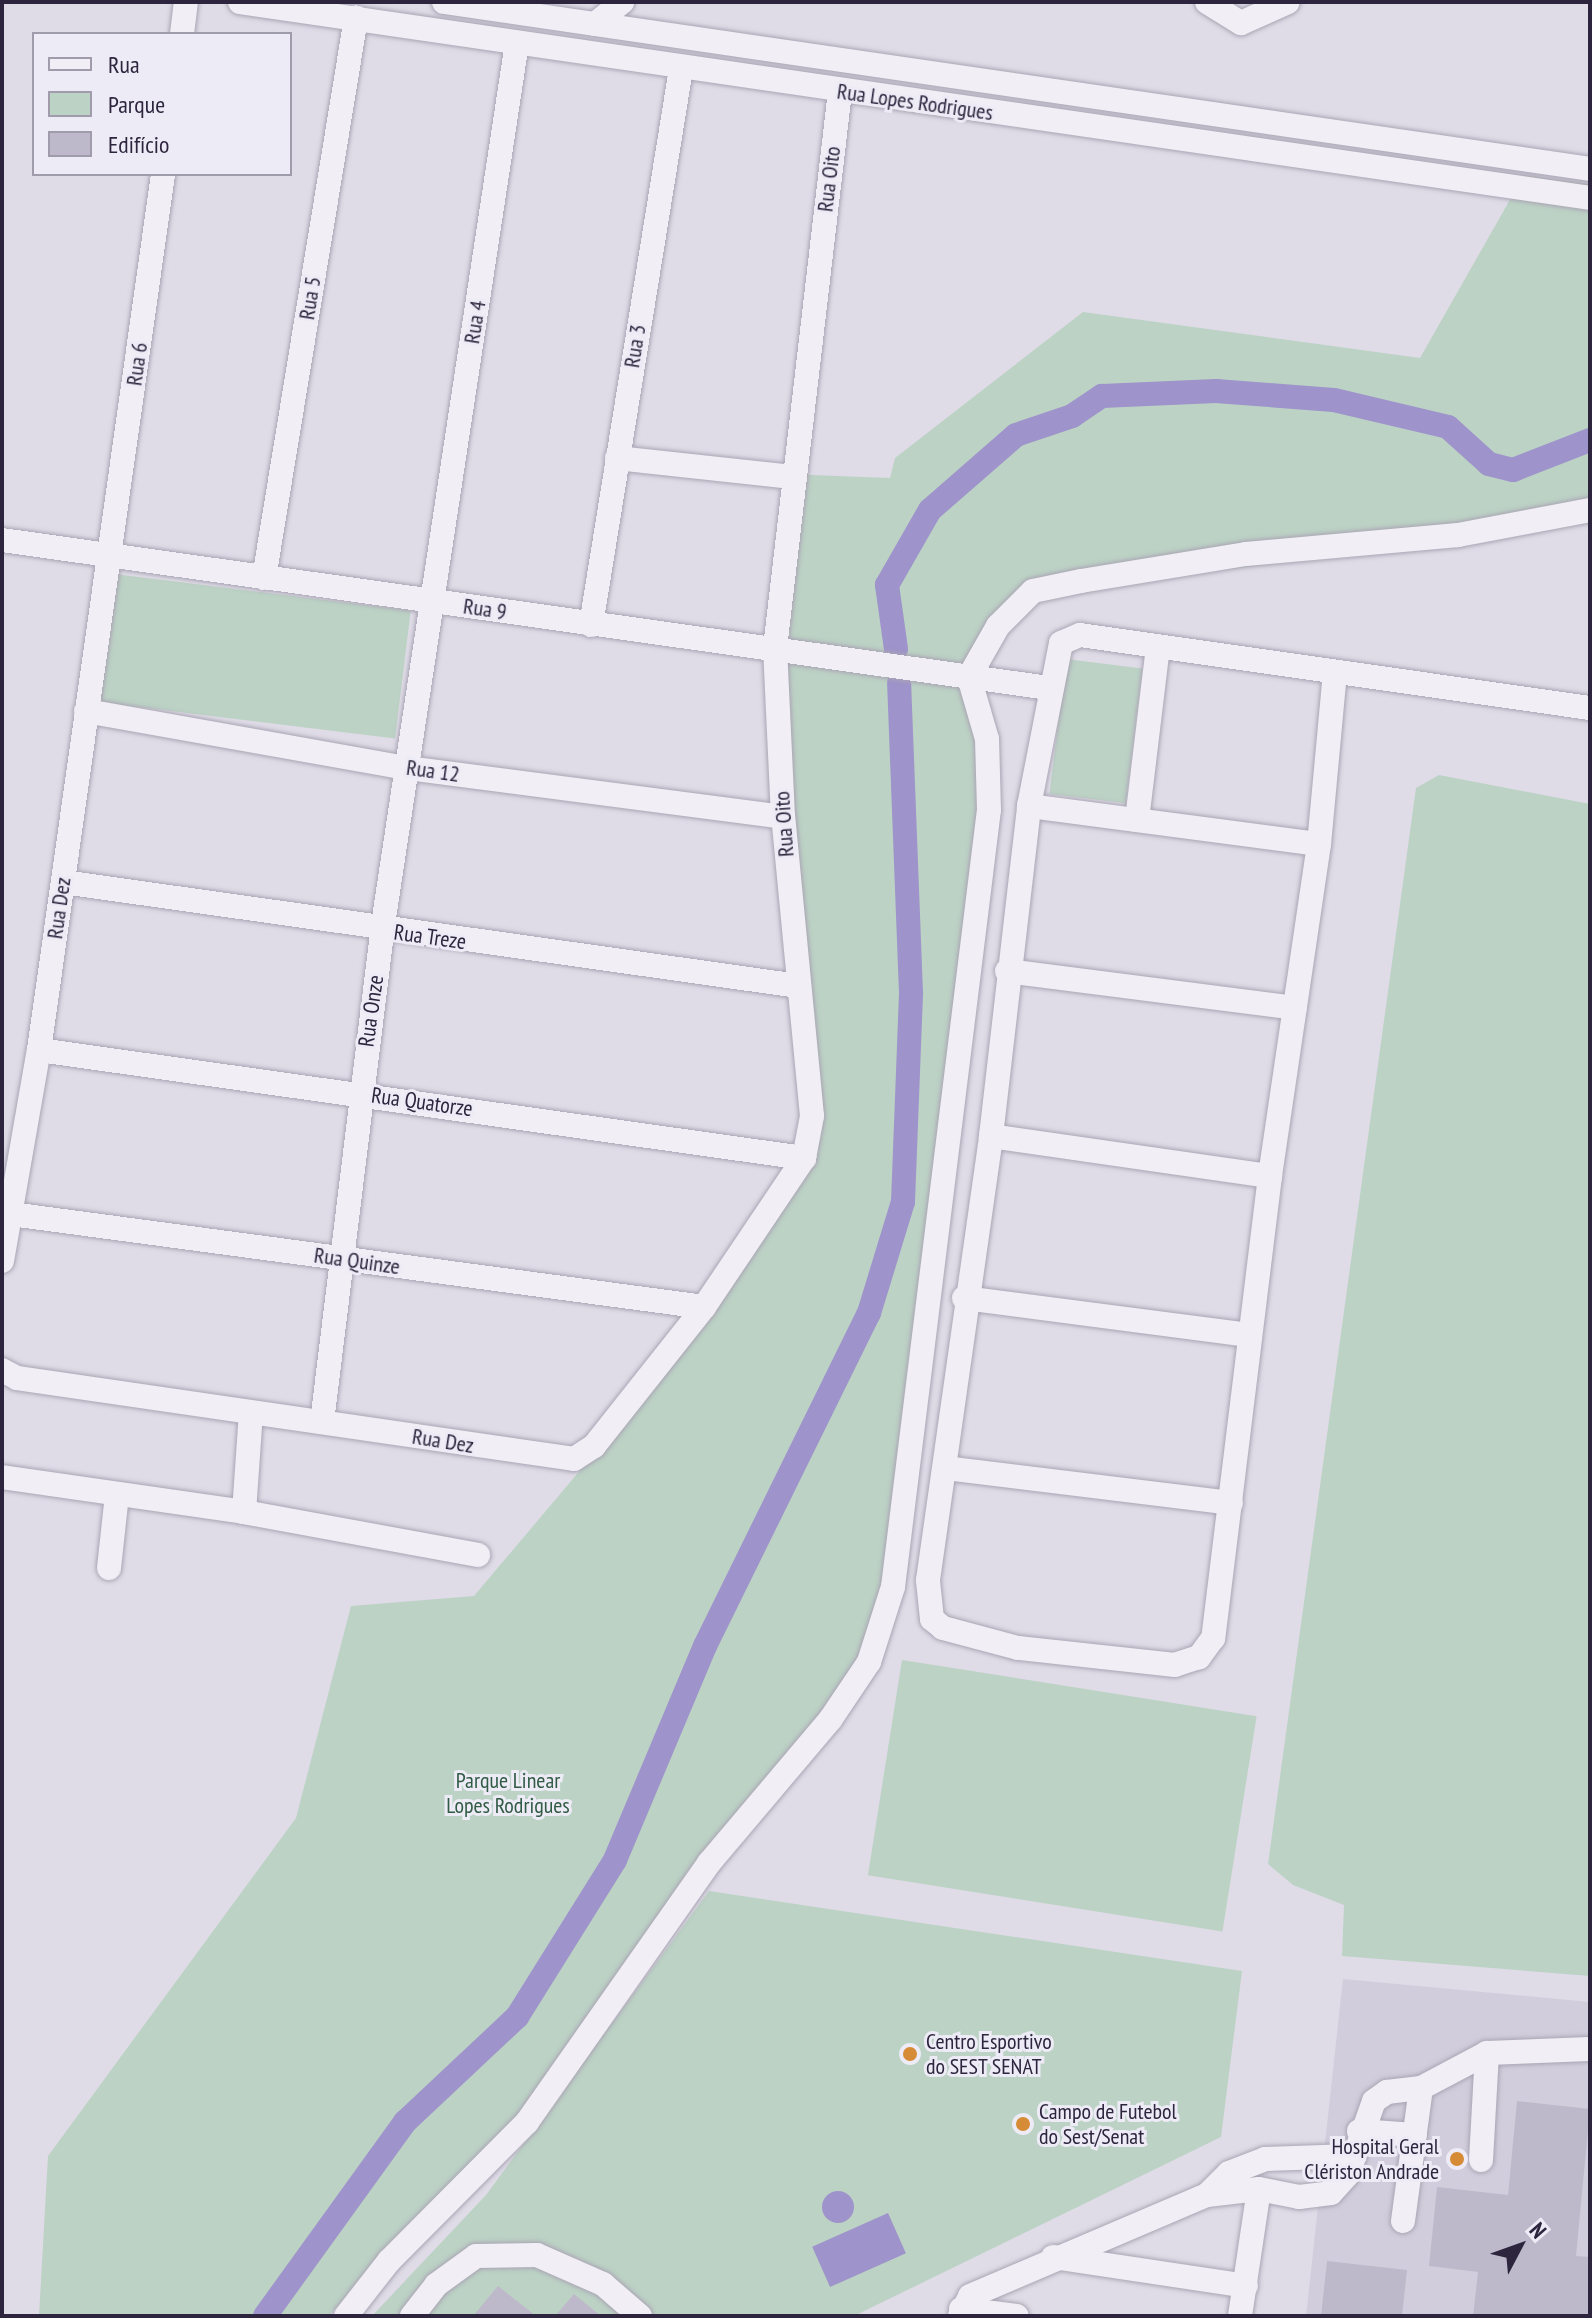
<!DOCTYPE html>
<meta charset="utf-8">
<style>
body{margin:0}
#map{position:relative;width:1592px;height:2318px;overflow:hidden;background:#dfdce7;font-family:"PT Sans Narrow",sans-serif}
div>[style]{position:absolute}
.built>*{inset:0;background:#d2cddc}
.green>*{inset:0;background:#bcd2c5;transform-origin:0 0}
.water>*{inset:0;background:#9e93ca;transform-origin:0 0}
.round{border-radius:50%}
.canal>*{height:24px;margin:-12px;padding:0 12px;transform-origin:12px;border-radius:12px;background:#9e93ca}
.building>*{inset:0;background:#beb9ca}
.roads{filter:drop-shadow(0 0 2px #aaa5b4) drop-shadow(0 0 2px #aaa5b4)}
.minor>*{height:24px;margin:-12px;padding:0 12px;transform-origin:12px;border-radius:12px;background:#f1eef5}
.dots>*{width:22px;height:22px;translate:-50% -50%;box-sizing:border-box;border:4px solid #edebf5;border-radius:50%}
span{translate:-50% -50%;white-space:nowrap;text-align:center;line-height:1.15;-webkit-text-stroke:6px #edebf5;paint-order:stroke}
.street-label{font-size:22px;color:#2d253e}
.park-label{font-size:22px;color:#315b45}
.poi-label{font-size:22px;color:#2d253e}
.left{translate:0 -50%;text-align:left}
.right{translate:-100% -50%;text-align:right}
.frame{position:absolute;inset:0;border:4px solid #2d253e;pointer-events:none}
.legend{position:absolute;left:32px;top:32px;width:260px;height:144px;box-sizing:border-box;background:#edebf5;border:2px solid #a09cac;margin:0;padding:10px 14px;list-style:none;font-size:24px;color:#2d253e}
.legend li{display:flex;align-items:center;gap:16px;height:40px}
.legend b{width:40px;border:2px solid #a09cac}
.north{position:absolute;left:1480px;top:2206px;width:80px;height:80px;-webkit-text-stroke:6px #edebf5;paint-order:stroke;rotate:49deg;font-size:22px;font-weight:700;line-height:32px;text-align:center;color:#2d253e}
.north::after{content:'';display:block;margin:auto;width:28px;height:36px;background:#2d253e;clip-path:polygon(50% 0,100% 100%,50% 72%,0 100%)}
</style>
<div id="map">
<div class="built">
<div style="clip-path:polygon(1343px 1979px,1590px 2002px,1590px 2316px,1306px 2316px)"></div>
</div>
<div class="green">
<div style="clip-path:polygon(1524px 175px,1590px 184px,1590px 516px,1457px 542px,1038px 592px,979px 660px,990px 736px,890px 1588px,866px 1664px,520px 2128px,328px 2316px,39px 2316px,48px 2156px,296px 1818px,351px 1606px,474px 1596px,588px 1461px,805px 1160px,779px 817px,786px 474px,890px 478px,895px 458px,1083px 312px,1420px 358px)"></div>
<div style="left:114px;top:574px;width:299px;height:129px;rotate:7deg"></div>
<div style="left:1066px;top:659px;width:77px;height:136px;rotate:7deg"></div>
<div style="clip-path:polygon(1439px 775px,1590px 804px,1590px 1976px,1342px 1956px,1344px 1905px,1293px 1885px,1268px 1864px,1416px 788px)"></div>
<div style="left:902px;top:1660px;width:359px;height:218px;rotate:9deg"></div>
<div style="clip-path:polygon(709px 1891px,1242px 1971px,1221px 2137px,854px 2316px,372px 2316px,486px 2195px)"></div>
</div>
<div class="water">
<div class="round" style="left:822px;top:2191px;width:32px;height:32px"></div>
<div style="left:888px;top:2213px;width:44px;height:83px;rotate:66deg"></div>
</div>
<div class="canal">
<div style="left:896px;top:649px;width:65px;rotate:-98deg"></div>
<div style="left:887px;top:585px;width:86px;rotate:-60.2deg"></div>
<div style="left:930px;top:510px;width:114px;rotate:-41.1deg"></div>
<div style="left:1016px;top:435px;width:59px;rotate:-18.7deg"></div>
<div style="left:1072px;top:416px;width:36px;rotate:-34deg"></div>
<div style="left:1102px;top:396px;width:114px;rotate:-2.5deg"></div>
<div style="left:1216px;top:391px;width:118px;rotate:4.4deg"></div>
<div style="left:1334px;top:400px;width:117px;rotate:13.3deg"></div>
<div style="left:1448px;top:427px;width:55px;rotate:42.1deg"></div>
<div style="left:1489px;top:464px;width:25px;rotate:14deg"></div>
<div style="left:1513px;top:470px;width:83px;rotate:-21.3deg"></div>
<div style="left:265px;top:2316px;width:239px;rotate:-54.2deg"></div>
<div style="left:405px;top:2122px;width:154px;rotate:-43.2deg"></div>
<div style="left:517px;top:2017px;width:185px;rotate:-58deg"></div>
<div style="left:615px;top:1860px;width:232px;rotate:-67.2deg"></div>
<div style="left:705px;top:1646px;width:371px;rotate:-63.8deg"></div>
<div style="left:869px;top:1313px;width:116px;rotate:-73deg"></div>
<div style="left:903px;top:1202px;width:209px;rotate:-87.8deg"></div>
<div style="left:911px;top:993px;width:310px;rotate:-92.2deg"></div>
</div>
<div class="building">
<div style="clip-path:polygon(1517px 2101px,1590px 2109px,1576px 2256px,1590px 2257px,1590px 2316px,1473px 2316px,1478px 2272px,1429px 2266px,1437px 2187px,1508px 2195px)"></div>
<div style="clip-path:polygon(1327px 2261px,1407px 2270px,1402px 2316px,1321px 2316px)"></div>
<div style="clip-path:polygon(498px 2286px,536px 2316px,473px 2316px)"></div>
<div style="clip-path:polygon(574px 2294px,601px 2316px,555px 2316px)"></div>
</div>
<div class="roads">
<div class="minor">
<div style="left:240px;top:2px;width:1364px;rotate:8.26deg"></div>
<div style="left:444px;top:2px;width:1158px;rotate:8.29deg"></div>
<div style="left:1207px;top:2px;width:40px;rotate:32deg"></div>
<div style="left:1241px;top:23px;width:51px;rotate:-24.1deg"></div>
<div style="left:595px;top:24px;width:35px;rotate:-39deg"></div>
<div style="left:182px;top:34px;width:32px;rotate:-83deg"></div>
<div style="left:617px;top:458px;width:176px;rotate:6.2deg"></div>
<div style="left:2px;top:540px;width:1056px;rotate:8.05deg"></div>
<div style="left:264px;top:578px;width:568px;rotate:-80.67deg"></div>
<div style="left:591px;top:625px;width:563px;rotate:-80.81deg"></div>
<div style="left:1335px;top:672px;width:173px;rotate:95.3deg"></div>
<div style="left:1319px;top:844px;width:336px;rotate:98.4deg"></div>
<div style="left:1270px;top:1176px;width:466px;rotate:97deg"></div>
<div style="left:1213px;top:1638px;width:24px;rotate:126deg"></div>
<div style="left:1199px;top:1657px;width:25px;rotate:162deg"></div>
<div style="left:1175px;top:1665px;width:158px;rotate:-173.8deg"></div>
<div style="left:1018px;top:1648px;width:78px;rotate:-165.1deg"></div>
<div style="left:943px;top:1628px;width:14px;rotate:-141deg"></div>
<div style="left:932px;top:1619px;width:39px;rotate:-96deg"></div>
<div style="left:928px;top:1580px;width:448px;rotate:-81.9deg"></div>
<div style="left:991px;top:1136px;width:332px;rotate:-83.4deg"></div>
<div style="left:1029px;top:806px;width:166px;rotate:-78.9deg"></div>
<div style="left:1061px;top:643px;width:21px;rotate:-23deg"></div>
<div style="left:1080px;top:635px;width:515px;rotate:8.15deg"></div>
<div style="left:86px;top:711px;width:326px;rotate:10.1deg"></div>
<div style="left:407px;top:768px;width:379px;rotate:7.4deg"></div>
<div style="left:1029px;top:806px;width:292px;rotate:7.5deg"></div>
<div style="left:1137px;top:820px;width:174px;rotate:-83.1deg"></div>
<div style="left:63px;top:882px;width:742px;rotate:8.05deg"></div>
<div style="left:1007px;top:971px;width:290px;rotate:7.3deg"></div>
<div style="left:39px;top:1050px;width:773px;rotate:8.04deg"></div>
<div style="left:991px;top:1136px;width:282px;rotate:8.2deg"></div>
<div style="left:11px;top:1214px;width:699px;rotate:7.64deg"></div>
<div style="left:2px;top:1261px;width:214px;rotate:-80.1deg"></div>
<div style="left:39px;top:1050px;width:885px;rotate:-81.94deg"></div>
<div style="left:964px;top:1298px;width:287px;rotate:7.4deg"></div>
<div style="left:2px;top:1370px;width:17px;rotate:28deg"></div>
<div style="left:17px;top:1378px;width:563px;rotate:8.27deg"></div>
<div style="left:574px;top:1459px;width:24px;rotate:-33deg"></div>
<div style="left:594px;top:1446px;width:177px;rotate:-51.6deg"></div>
<div style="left:704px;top:1307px;width:179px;rotate:-56.1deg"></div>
<div style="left:804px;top:1158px;width:43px;rotate:-79.2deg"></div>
<div style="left:812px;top:1116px;width:300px;rotate:-95.5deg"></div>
<div style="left:783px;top:817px;width:169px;rotate:-92.7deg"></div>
<div style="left:775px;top:648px;width:561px;rotate:-83.34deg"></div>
<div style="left:322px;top:1422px;width:495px;rotate:-83deg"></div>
<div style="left:382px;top:931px;width:898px;rotate:-81.36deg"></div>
<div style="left:946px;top:1468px;width:287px;rotate:7deg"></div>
<div style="left:2px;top:1477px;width:245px;rotate:8.2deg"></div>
<div style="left:244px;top:1512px;width:238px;rotate:10.4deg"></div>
<div style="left:244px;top:1512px;width:99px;rotate:-86deg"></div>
<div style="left:109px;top:1568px;width:74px;rotate:-83.8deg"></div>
<div style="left:1359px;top:2131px;width:56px;rotate:4.1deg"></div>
<div style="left:1481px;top:2160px;width:107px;rotate:-86.8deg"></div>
<div style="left:1207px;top:2195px;width:31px;rotate:-45deg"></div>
<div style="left:1229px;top:2173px;width:39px;rotate:-21deg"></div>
<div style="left:1265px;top:2159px;width:87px;rotate:-2deg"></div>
<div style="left:1403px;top:2221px;width:134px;rotate:-82.3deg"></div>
<div style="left:1053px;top:2257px;width:195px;rotate:8.5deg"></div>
<div style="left:961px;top:2309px;width:56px;rotate:7.1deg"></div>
<div style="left:346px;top:2316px;width:70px;rotate:-52deg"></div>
<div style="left:389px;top:2261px;width:196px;rotate:-45.2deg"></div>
<div style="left:527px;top:2122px;width:317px;rotate:-54.9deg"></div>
<div style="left:709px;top:1863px;width:187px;rotate:-49.8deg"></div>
<div style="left:830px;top:1720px;width:70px;rotate:-56.1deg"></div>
<div style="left:869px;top:1662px;width:79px;rotate:-72.3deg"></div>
<div style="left:893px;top:1587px;width:783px;rotate:-82.96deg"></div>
<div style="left:989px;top:810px;width:71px;rotate:-91.6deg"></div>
<div style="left:987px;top:739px;width:65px;rotate:-106.2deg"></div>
<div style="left:969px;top:677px;width:59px;rotate:-60.4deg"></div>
<div style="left:998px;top:626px;width:49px;rotate:-45deg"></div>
<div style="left:1033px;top:591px;width:49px;rotate:-11.8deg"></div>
<div style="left:1081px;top:581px;width:167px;rotate:-9.3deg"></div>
<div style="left:1246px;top:554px;width:213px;rotate:-5.1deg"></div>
<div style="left:1458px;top:535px;width:134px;rotate:-10.7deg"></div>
<div style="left:412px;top:2316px;width:39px;rotate:-52deg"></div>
<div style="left:436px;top:2285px;width:49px;rotate:-35.9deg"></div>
<div style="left:476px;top:2256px;width:61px;rotate:-0.9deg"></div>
<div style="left:537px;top:2255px;width:72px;rotate:23.7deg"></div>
<div style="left:603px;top:2284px;width:49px;rotate:40.9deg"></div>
<div style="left:960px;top:2316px;width:22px;rotate:-63deg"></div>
<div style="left:970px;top:2296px;width:258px;rotate:-23.1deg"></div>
<div style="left:1207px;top:2195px;width:52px;rotate:-6.6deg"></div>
<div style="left:1259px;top:2189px;width:41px;rotate:11.3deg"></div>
<div style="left:1299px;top:2197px;width:32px;rotate:-7deg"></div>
<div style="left:1331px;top:2193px;width:25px;rotate:-48deg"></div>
<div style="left:1348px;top:2174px;width:77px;rotate:-70.4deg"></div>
<div style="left:1374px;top:2101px;width:16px;rotate:-35deg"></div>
<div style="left:1387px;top:2092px;width:34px;rotate:-7deg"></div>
<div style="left:1421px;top:2088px;width:75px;rotate:-27.9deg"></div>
<div style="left:1487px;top:2053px;width:103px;rotate:-2.2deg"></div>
<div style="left:1240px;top:2316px;width:128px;rotate:-81.5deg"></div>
</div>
</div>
<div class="dots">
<div style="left:910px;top:2054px;background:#d68b36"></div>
<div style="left:1023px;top:2124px;background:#d68b36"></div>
<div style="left:1457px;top:2159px;background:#d68b36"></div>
</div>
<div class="street-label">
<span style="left:915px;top:102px;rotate:8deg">Rua Lopes Rodrigues</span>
<span style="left:829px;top:179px;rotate:-83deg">Rua Oito</span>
<span style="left:310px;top:298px;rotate:-81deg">Rua 5</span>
<span style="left:475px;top:322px;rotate:-81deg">Rua 4</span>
<span style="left:635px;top:346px;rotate:-81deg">Rua 3</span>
<span style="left:137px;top:364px;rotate:-82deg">Rua 6</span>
<span style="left:485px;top:609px;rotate:8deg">Rua 9</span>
<span style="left:433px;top:771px;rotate:8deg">Rua 12</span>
<span style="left:784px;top:824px;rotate:-94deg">Rua Oito</span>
<span style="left:59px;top:908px;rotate:-82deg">Rua Dez</span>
<span style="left:430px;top:937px;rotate:8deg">Rua Treze</span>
<span style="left:371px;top:1011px;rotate:-82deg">Rua Onze</span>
<span style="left:422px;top:1102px;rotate:8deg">Rua Quatorze</span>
<span style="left:357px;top:1261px;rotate:8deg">Rua Quinze</span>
<span style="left:443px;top:1441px;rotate:9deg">Rua Dez</span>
</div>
<div class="park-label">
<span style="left:508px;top:1793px">Parque Linear<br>Lopes Rodrigues</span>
</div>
<div class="poi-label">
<span class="left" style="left:926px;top:2054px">Centro Esportivo<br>do SEST SENAT</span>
<span class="left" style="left:1039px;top:2124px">Campo de Futebol<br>do Sest/Senat</span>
<span class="right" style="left:1439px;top:2159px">Hospital Geral<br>Clériston Andrade</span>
</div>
<div class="frame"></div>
<ul class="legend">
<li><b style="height:10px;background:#f1eef5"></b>Rua</li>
<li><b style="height:22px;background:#bcd2c5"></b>Parque</li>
<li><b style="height:22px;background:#beb9ca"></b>Edifício</li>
</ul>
<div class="north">N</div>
</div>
